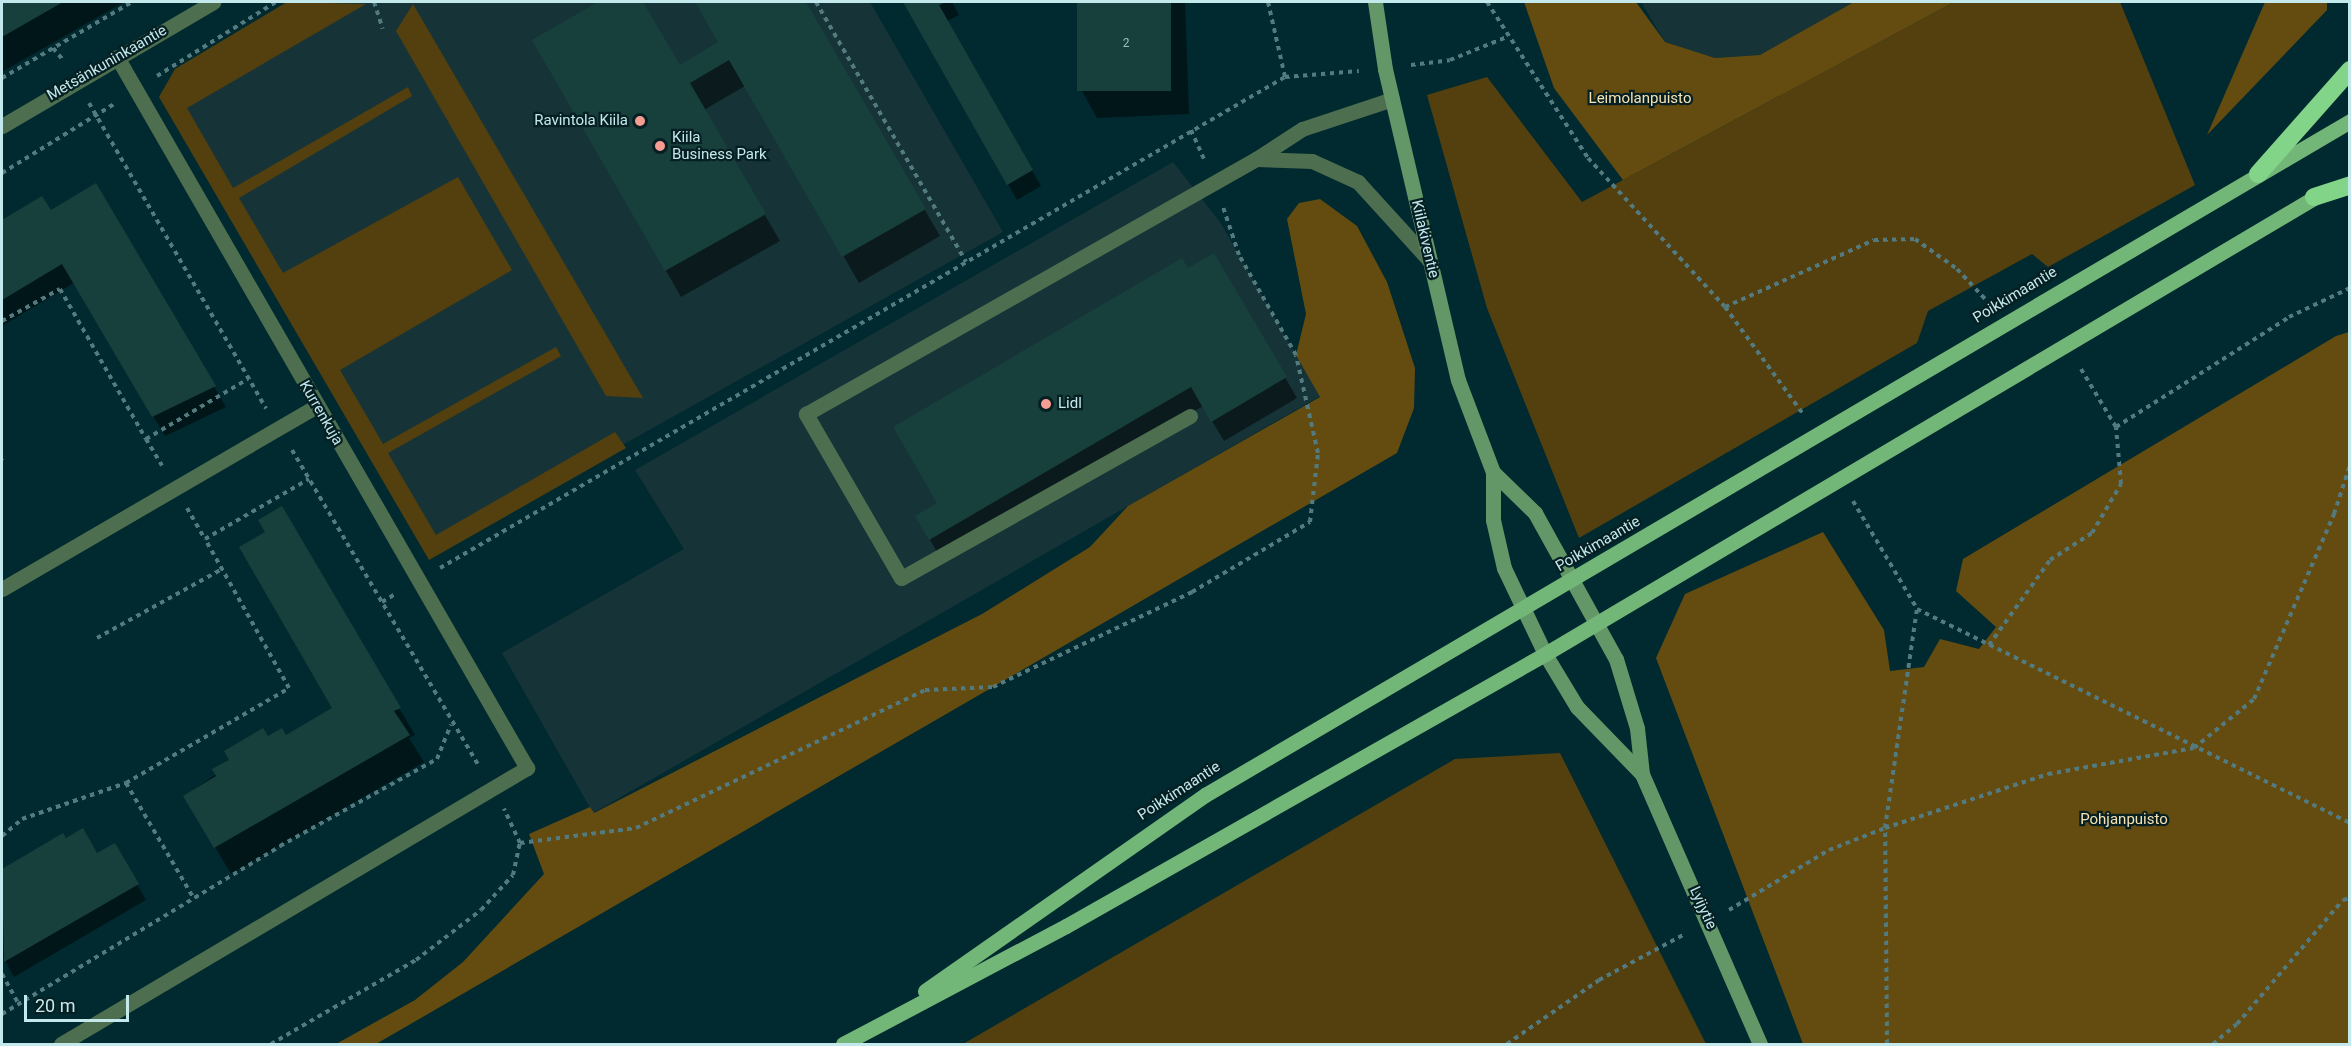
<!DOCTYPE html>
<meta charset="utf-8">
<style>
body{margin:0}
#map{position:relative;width:2351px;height:1046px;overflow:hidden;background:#002a2f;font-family:Roboto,sans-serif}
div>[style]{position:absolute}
.built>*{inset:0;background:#163337}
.green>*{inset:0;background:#53400e}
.forest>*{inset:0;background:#644c10}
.shadow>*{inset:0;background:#0007}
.building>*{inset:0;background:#17403c;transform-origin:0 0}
.path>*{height:4px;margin-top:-2px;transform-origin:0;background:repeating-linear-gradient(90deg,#527a7f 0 4.5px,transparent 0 9px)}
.lane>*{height:15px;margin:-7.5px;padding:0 7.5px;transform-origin:7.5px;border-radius:7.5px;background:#4d6e4f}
.street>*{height:15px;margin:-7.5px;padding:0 7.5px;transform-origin:7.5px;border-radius:7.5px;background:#4d6e4f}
.secondary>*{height:15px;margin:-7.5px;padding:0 7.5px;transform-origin:7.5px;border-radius:7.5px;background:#639767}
.primary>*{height:15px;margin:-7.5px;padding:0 7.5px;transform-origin:7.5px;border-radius:7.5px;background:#73b778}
.highway>*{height:18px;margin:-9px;padding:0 9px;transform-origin:9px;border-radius:9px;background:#81d488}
.dots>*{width:16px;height:16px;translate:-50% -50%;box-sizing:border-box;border:3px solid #061f22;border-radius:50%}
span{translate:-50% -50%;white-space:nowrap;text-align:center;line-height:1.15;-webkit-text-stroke:4.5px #061f22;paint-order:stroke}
.number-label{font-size:12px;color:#99bfc1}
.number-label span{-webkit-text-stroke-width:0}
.street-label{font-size:15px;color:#c4e9ed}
.park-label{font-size:15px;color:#f6e1b1}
.poi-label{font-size:15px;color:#c4e9ed}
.right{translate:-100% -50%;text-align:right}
.left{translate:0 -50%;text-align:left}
.frame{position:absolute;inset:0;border:3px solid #c4e9ed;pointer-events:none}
.scale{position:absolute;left:24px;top:995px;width:105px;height:27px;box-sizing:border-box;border:3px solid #c4e9ed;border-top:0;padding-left:8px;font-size:18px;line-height:21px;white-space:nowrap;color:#c4e9ed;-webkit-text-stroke:4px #061f22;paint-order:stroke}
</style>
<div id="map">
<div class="built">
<div style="clip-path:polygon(329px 2px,870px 2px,1003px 232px,433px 551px,167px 94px)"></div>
<div style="clip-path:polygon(1641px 2px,1854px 2px,1760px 55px,1715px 58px,1665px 42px)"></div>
<div style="clip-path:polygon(1173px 162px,1220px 222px,1320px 396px,593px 813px,502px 653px,684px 549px,635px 470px)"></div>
</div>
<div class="green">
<div style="clip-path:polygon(287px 2px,366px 4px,187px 108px,233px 188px,408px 87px,412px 96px,239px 198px,283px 273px,458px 177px,512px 270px,340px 370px,383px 444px,556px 347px,561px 356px,388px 453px,436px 535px,615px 432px,626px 448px,429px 560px,159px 97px,175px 69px)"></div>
<div style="clip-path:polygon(1954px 2px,2120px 2px,2195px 185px,2048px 267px,2032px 254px,1928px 311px,1917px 343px,1579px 538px,1487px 308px,1427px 95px,1487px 77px,1582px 202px)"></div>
<div style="clip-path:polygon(413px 4px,643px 398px,606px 396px,396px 31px)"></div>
<div style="clip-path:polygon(1560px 753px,1706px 1044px,963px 1044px,1455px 759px)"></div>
</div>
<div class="forest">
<div style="clip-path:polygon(1524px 2px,1636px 2px,1665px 42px,1715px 58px,1760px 55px,1854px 2px,1954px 2px,1623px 180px,1554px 88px)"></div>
<div style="clip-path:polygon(2265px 2px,2327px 2px,2327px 10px,2207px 135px)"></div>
<div style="clip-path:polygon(1320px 199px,1357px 226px,1387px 282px,1415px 368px,1414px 408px,1397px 453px,376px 1044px,336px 1044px,415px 1000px,463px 962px,544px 874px,529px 834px,590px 807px,594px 813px,982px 614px,1090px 547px,1128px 506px,1320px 397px,1296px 355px,1306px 314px,1287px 219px,1299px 203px)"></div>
<div style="clip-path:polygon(2349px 332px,2349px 1044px,1803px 1044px,1656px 658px,1685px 594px,1823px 532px,1884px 630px,1890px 671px,1924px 667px,1940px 639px,1979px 649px,1996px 627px,1956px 591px,1963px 559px,2336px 336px)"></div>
</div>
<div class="shadow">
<div style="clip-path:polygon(2px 2px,124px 2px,2px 72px)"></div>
<div style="clip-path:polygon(601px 2px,642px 2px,679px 67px,720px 43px,696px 2px,804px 2px,940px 236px,859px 283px,745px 86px,704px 110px,780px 241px,681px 297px,534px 41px)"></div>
<div style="clip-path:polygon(905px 2px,952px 2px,959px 15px,947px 21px,1041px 186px,1017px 200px)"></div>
<div style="clip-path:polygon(1078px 2px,1185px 2px,1189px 114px,1097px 118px,1082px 91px)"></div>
<div style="clip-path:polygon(96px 185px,226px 407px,165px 436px,74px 283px,2px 326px,2px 222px,42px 198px,50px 212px)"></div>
<div style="clip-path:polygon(1214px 255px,1297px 398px,1224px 441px,1203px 406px,941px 559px,917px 517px,939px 503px,1187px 270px)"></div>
<div style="clip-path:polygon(282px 508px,415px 735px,409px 738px,424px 762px,231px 874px,185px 796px,267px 738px,286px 737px,334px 708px,267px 533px)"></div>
<div style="clip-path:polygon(62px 835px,97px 855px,114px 845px,146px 900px,14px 977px,2px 955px,2px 871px)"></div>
</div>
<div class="building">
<div style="clip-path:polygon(2px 2px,63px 2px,2px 37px)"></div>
<div style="clip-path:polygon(598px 2px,643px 2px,680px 65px,718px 42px,695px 2px,806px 2px,926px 209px,842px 257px,729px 60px,690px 83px,766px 214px,665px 271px,532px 40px)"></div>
<div style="clip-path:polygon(903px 2px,946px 2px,939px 5px,1033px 170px,1007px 185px)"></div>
<div style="left:1077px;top:2px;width:94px;height:89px"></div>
<div style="clip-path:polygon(96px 183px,216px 386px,152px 417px,62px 264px,2px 300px,2px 220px,42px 196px,51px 210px)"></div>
<div style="clip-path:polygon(1214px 253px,1287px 377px,1211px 422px,1191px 387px,929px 540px,915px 516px,937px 503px,893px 427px,1182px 258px,1188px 268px)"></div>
<div style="clip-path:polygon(282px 506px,401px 708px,394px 711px,410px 735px,214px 848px,183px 796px,216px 776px,212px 769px,229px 760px,224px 751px,263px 728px,268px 736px,282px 728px,286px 735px,332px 708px,239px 547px,265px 532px,258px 520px)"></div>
<div style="clip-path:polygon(83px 828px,97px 853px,115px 843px,139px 884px,4px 962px,2px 869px,63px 833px,66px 838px)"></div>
</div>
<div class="path">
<div style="left:374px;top:2px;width:28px;rotate:72deg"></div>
<div style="left:816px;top:2px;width:300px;rotate:60deg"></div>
<div style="left:1268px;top:2px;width:77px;rotate:77.2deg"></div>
<div style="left:1487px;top:2px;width:186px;rotate:57.1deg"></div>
<div style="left:1588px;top:158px;width:202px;rotate:47.4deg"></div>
<div style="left:1725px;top:307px;width:132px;rotate:53.9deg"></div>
<div style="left:53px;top:48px;width:17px;rotate:50deg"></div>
<div style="left:1411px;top:65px;width:39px;rotate:-7deg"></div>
<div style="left:1450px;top:60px;width:61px;rotate:-22deg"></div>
<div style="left:157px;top:76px;width:140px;rotate:-31.9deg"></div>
<div style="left:2px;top:78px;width:151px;rotate:-30.3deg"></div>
<div style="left:89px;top:103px;width:353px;rotate:59.9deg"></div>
<div style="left:1191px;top:130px;width:34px;rotate:66deg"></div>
<div style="left:2px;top:173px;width:134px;rotate:-31.6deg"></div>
<div style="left:1725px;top:307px;width:163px;rotate:-24.2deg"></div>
<div style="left:1874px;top:240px;width:41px;rotate:-1.4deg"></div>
<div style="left:1915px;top:239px;width:52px;rotate:35.5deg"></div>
<div style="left:1957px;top:269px;width:44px;rotate:46.8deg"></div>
<div style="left:2px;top:321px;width:66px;rotate:-28.9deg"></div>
<div style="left:60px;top:289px;width:173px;rotate:60.2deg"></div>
<div style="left:146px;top:439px;width:118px;rotate:-30.5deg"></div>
<div style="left:2081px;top:369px;width:68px;rotate:58.9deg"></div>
<div style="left:146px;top:439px;width:31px;rotate:59deg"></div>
<div style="left:292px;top:450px;width:367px;rotate:59.4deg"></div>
<div style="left:2px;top:459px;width:1px;rotate:90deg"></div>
<div style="left:1853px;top:501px;width:126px;rotate:59.3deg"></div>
<div style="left:1917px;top:609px;width:483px;rotate:26.3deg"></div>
<div style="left:187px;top:508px;width:36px;rotate:60deg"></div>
<div style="left:440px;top:568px;width:977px;rotate:-30.16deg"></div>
<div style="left:1285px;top:77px;width:74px;rotate:-4.6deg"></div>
<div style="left:382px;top:602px;width:17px;rotate:-31deg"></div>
<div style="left:97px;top:638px;width:143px;rotate:-28.9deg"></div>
<div style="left:1989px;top:645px;width:105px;rotate:-54.3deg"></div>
<div style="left:2050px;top:560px;width:50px;rotate:-32.7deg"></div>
<div style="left:2092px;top:533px;width:57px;rotate:-59.4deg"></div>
<div style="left:2121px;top:484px;width:57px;rotate:-95deg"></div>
<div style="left:2116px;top:427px;width:205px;rotate:-32.4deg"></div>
<div style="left:2289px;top:317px;width:68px;rotate:-25.4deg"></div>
<div style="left:126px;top:783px;width:132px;rotate:59.6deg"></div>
<div style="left:2px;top:836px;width:26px;rotate:-40deg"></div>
<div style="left:22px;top:819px;width:110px;rotate:-19.1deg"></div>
<div style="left:126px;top:783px;width:189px;rotate:-30.2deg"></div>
<div style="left:289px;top:688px;width:171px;rotate:-119.4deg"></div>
<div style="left:205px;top:539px;width:120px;rotate:-30deg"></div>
<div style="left:520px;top:843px;width:117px;rotate:-7.4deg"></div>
<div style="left:636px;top:828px;width:320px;rotate:-25.5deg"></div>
<div style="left:925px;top:690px;width:68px;rotate:-2.5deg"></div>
<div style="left:993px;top:687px;width:221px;rotate:-25.5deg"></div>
<div style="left:1192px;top:592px;width:137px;rotate:-30.7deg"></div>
<div style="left:1310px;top:522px;width:69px;rotate:-83.4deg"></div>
<div style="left:1318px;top:453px;width:100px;rotate:-102.7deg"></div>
<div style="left:1296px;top:355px;width:115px;rotate:-119.7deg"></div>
<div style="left:1239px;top:255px;width:51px;rotate:-108.4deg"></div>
<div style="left:1729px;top:910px;width:117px;rotate:-31deg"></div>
<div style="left:1829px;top:850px;width:60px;rotate:-21.4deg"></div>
<div style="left:1885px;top:828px;width:172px;rotate:-18.3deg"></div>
<div style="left:2048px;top:774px;width:148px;rotate:-10.1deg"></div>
<div style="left:2194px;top:748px;width:77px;rotate:-39.2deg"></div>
<div style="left:2254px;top:699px;width:202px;rotate:-66.6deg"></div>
<div style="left:2334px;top:514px;width:52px;rotate:-71.9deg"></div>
<div style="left:2px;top:974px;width:33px;rotate:61deg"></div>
<div style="left:2px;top:1014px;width:325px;rotate:-31.1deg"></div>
<div style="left:280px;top:846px;width:179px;rotate:-29deg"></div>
<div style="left:437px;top:759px;width:37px;rotate:-68deg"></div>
<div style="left:271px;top:1044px;width:168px;rotate:-30.1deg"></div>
<div style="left:416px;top:960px;width:82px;rotate:-37.6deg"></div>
<div style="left:481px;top:910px;width:47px;rotate:-47.6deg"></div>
<div style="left:513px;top:875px;width:33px;rotate:-78deg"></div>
<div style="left:520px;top:843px;width:38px;rotate:-115deg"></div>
<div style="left:1507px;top:1044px;width:112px;rotate:-34.8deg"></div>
<div style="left:1599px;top:980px;width:98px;rotate:-28.1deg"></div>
<div style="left:1887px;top:1044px;width:216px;rotate:-90.5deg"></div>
<div style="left:1885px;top:828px;width:221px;rotate:-81.7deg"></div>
<div style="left:2213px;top:1044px;width:31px;rotate:-40deg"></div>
<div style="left:2237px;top:1024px;width:163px;rotate:-49.5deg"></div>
<div style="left:2343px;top:900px;width:7px;rotate:-16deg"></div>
</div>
<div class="lane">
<div style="left:1256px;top:159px;width:56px;rotate:2deg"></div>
<div style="left:1312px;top:161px;width:51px;rotate:24.5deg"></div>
<div style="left:1358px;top:182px;width:107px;rotate:47.7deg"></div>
<div style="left:1190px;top:416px;width:331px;rotate:150.7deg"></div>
<div style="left:901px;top:578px;width:190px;rotate:-120.1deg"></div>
<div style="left:806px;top:414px;width:517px;rotate:-29.54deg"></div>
<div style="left:1256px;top:159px;width:55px;rotate:-33.1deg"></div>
<div style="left:1302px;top:129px;width:95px;rotate:-18.4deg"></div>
<div style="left:2px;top:589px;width:363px;rotate:-30.2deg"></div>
<div style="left:61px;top:1044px;width:542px;rotate:-30.64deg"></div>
</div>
<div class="street">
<div style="left:117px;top:57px;width:821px;rotate:60.03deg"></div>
<div style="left:2px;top:126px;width:245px;rotate:-30.4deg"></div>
</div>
<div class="secondary">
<div style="left:1375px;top:2px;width:68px;rotate:81.5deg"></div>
<div style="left:1385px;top:69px;width:319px;rotate:76.8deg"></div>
<div style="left:1458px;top:380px;width:98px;rotate:69.2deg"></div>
<div style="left:1493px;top:472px;width:48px;rotate:90deg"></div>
<div style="left:1493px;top:520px;width:49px;rotate:77.1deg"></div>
<div style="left:1504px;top:568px;width:95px;rotate:64.5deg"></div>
<div style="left:1545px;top:654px;width:62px;rotate:58.9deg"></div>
<div style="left:1577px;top:707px;width:93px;rotate:45.9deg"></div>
<div style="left:1493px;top:472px;width:59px;rotate:44.3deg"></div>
<div style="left:1535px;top:513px;width:167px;rotate:61deg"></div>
<div style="left:1616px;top:659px;width:72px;rotate:73.1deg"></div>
<div style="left:1637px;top:728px;width:46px;rotate:83.8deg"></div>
<div style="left:1642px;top:774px;width:295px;rotate:66.4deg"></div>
</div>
<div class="primary">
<div style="left:925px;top:991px;width:342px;rotate:-35deg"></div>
<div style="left:1205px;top:795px;width:1329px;rotate:-30.48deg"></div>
<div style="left:843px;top:1044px;width:252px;rotate:-27.9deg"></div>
<div style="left:1066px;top:926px;width:551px;rotate:-29.59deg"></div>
<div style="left:1545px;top:654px;width:903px;rotate:-30.68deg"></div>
</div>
<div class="highway">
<div style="left:2258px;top:174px;width:139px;rotate:-48.5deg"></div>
<div style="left:2314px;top:197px;width:38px;rotate:-18deg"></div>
</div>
<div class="dots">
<div style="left:640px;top:121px;background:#f59c93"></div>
<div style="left:660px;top:146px;background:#f59c93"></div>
<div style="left:1046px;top:404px;background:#f59c93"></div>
</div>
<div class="number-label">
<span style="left:1126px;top:44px">2</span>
</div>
<div class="street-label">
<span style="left:107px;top:63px;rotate:-30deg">Metsänkuninkaantie</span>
<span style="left:1425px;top:239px;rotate:77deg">Kiilakiventie</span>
<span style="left:2015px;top:295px;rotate:-31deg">Poikkimaantie</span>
<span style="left:321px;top:413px;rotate:60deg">Kurrenkuja</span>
<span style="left:1598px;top:544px;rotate:-30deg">Poikkimaantie</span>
<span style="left:1179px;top:791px;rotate:-33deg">Poikkimaantie</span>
<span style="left:1703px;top:908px;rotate:66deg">Lyijytie</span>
</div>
<div class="park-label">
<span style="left:1640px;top:99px">Leimolanpuisto</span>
<span style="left:2124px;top:820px">Pohjanpuisto</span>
</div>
<div class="poi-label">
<span class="right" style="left:628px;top:121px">Ravintola Kiila</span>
<span class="left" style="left:672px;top:146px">Kiila<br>Business Park</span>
<span class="left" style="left:1058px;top:404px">Lidl</span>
</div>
<div class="frame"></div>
<div class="scale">20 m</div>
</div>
